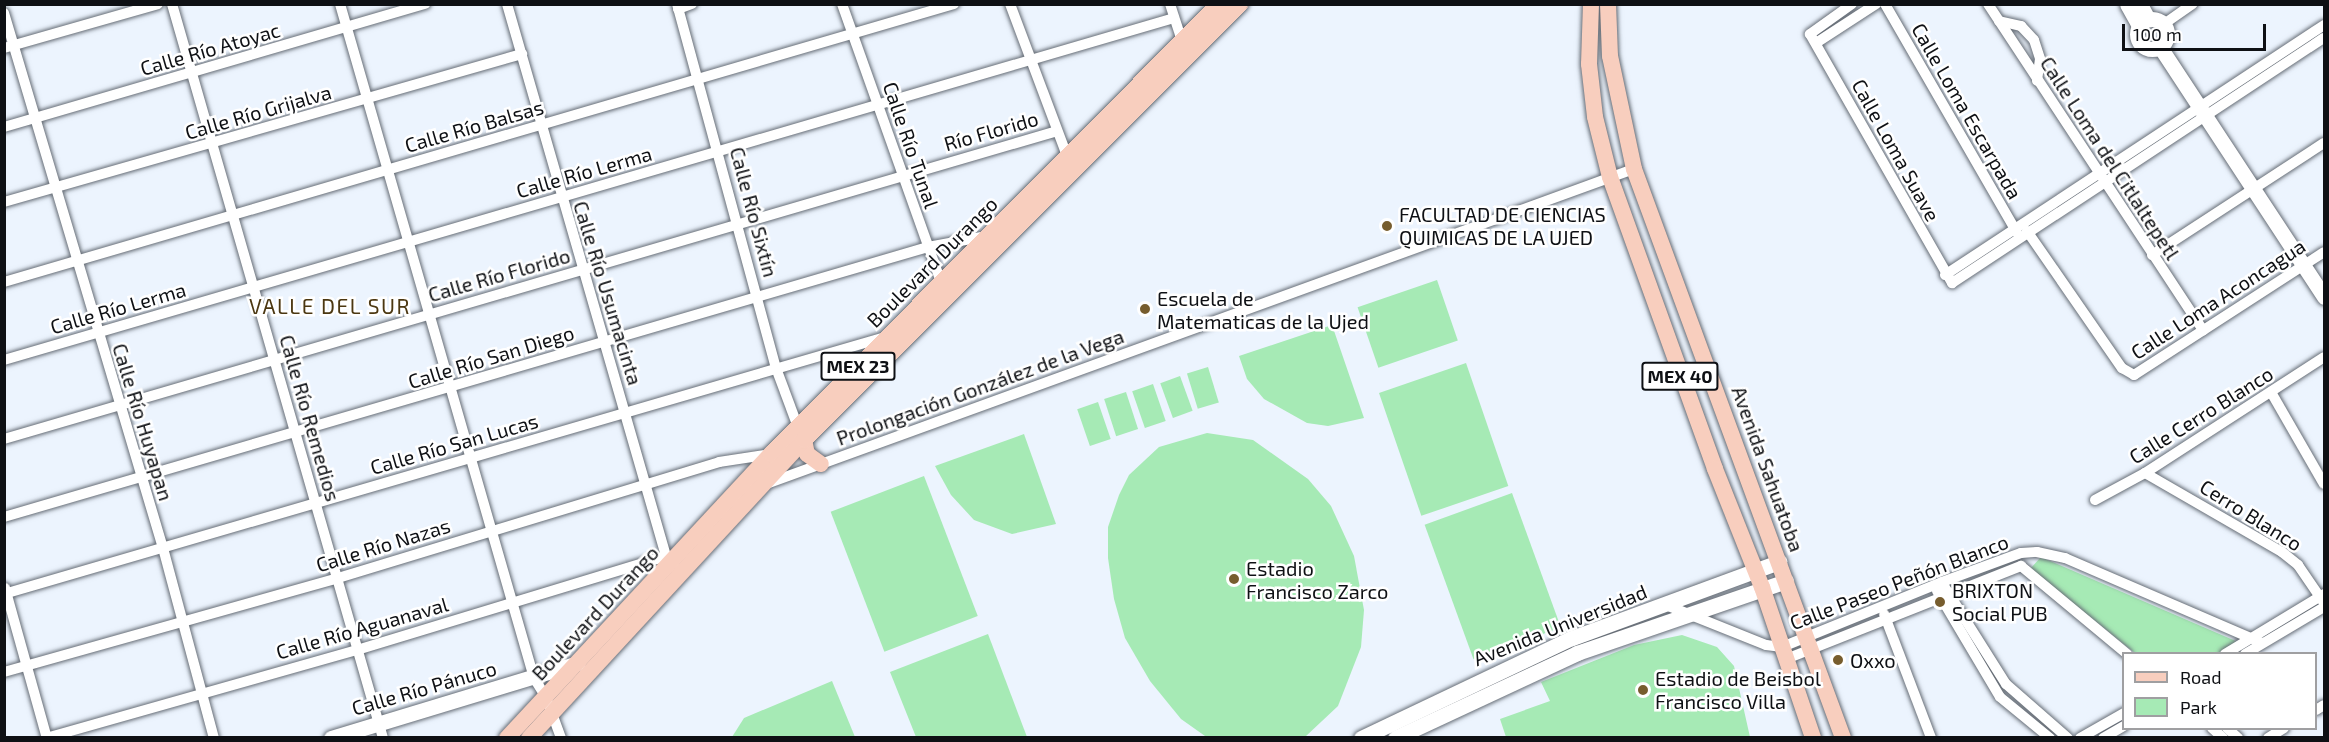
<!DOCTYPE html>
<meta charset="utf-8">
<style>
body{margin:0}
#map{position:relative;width:2329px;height:742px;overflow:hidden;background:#ecf4fe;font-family:"Exo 2",sans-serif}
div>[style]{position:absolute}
.green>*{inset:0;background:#a6eab5;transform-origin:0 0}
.roads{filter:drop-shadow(0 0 2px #666d76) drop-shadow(0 0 2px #666d76)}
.street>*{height:10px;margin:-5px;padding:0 5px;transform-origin:5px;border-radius:5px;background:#fff}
.secondary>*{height:15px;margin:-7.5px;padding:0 7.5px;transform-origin:7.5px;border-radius:7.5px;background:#fff}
.secondary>.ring{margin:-7.5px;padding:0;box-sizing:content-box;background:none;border:15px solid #fff;border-radius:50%}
.primary>*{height:16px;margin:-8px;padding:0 8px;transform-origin:8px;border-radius:8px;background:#f8cebe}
.dots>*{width:16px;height:16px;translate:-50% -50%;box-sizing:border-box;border:3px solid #fff;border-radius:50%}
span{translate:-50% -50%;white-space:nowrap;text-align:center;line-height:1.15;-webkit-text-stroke:5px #fff;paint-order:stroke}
.shield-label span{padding:2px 4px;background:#fff;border:2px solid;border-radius:4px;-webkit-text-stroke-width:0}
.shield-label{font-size:18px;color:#0e1014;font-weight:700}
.street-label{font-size:20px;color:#0e1014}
.poi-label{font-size:20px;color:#0e1014}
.left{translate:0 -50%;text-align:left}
.neighbourhood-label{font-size:21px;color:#4b3711;letter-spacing:1.5px}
.frame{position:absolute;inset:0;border:6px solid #0e1014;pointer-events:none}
.legend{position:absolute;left:2122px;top:652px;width:195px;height:78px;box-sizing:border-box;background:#fff;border:2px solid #9f9fa1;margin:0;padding:8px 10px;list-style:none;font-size:18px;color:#0e1014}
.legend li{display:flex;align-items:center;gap:12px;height:30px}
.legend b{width:30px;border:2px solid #9f9fa1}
.scale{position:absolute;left:2122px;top:24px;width:144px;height:27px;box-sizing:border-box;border:3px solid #0e1014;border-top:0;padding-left:8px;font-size:18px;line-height:21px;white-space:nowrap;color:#0e1014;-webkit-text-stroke:4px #fff;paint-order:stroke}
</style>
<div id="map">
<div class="green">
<div style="left:1437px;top:280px;width:64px;height:84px;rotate:71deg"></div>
<div style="clip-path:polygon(1332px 325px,1364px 418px,1328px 426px,1307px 423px,1264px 399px,1247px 379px,1239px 356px)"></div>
<div style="left:1466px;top:363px;width:130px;height:92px;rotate:71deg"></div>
<div style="left:1208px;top:367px;width:37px;height:22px;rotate:73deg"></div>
<div style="left:1180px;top:376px;width:37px;height:21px;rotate:70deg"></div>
<div style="left:1153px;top:384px;width:39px;height:22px;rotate:71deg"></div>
<div style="left:1126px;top:392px;width:39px;height:23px;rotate:72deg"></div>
<div style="left:1098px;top:402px;width:39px;height:22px;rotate:71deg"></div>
<div style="clip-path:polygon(1207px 433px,1253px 440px,1308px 479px,1331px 506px,1354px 556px,1364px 610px,1361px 647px,1338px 706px,1305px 737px,1205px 736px,1181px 719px,1150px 681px,1125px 638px,1114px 599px,1108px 558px,1108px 527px,1119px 495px,1129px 475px,1159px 447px)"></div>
<div style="clip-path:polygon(1024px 434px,1056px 524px,1012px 534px,974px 520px,951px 495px,935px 466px)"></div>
<div style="left:924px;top:476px;width:150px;height:100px;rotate:69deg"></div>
<div style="left:1512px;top:493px;width:143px;height:93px;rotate:70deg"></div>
<div style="clip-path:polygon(2041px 557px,2238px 642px,2218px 653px,2135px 653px,2030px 569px)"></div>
<div style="clip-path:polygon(988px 634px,1027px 737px,916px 737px,890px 672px)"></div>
<div style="clip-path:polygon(1682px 635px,1717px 647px,1734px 666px,1750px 737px,1506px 737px,1500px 719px,1550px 701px,1541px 682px,1634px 645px)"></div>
<div style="clip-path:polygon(832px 681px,855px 737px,732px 737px,744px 718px)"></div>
</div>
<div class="roads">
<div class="street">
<div style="left:172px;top:4px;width:764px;rotate:73.96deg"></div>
<div style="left:340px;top:4px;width:701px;rotate:73.94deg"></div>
<div style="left:534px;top:678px;width:22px;rotate:58deg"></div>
<div style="left:546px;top:697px;width:44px;rotate:69.9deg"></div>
<div style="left:507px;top:4px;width:574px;rotate:73.93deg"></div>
<div style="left:677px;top:4px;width:377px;rotate:74.8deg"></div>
<div style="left:776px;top:368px;width:63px;rotate:69.6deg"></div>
<div style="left:842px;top:4px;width:300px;rotate:70.4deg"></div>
<div style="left:1010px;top:4px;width:168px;rotate:69.4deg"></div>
<div style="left:1170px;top:4px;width:42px;rotate:72deg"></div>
<div style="left:1852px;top:4px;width:52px;rotate:144.5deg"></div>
<div style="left:1810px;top:34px;width:287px;rotate:60.3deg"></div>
<div style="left:1952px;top:283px;width:445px;rotate:-33.4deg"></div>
<div style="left:1885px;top:4px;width:264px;rotate:60deg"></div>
<div style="left:1988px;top:4px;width:391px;rotate:56.6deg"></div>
<div style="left:678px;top:9px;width:15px;rotate:-20deg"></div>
<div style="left:4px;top:13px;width:558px;rotate:73.45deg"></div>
<div style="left:163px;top:548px;width:197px;rotate:75deg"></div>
<div style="left:1999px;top:21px;width:23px;rotate:13deg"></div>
<div style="left:2021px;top:26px;width:19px;rotate:47deg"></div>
<div style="left:2034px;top:40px;width:20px;rotate:72deg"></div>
<div style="left:2040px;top:59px;width:22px;rotate:98deg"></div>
<div style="left:2164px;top:24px;width:35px;rotate:-35deg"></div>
<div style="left:1816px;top:43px;width:72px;rotate:-33deg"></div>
<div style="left:4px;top:48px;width:160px;rotate:-15.9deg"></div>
<div style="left:4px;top:127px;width:439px;rotate:-16.3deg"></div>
<div style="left:4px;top:202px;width:539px;rotate:-15.95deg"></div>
<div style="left:2027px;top:231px;width:167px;rotate:55.3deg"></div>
<div style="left:2122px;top:368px;width:14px;rotate:30deg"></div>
<div style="left:2134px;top:375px;width:226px;rotate:-32.9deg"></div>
<div style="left:2152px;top:255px;width:205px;rotate:-33.1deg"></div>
<div style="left:1945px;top:275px;width:454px;rotate:-33.4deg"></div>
<div style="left:4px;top:282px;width:990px;rotate:-16.31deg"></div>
<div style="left:4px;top:360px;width:1219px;rotate:-16.29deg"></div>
<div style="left:2271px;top:392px;width:106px;rotate:60.1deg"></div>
<div style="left:4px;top:439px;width:1097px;rotate:-16.3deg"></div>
<div style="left:2145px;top:473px;width:158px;rotate:30deg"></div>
<div style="left:2282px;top:552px;width:21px;rotate:39deg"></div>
<div style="left:2298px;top:565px;width:46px;rotate:55.6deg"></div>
<div style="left:766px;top:484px;width:923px;rotate:-19.95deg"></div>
<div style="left:2095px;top:500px;width:57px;rotate:-28.4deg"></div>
<div style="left:2145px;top:473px;width:213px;rotate:-32.9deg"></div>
<div style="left:4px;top:517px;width:963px;rotate:-16.29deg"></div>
<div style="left:928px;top:247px;width:60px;rotate:-10.6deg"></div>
<div style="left:2021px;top:566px;width:138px;rotate:39.7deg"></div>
<div style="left:1944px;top:586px;width:116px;rotate:57.7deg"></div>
<div style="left:2006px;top:684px;width:82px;rotate:41.1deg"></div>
<div style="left:5px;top:588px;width:156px;rotate:74.4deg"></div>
<div style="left:1937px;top:591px;width:123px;rotate:59.3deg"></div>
<div style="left:2000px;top:697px;width:65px;rotate:39.4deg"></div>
<div style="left:4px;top:594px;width:918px;rotate:-16.26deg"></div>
<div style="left:1666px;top:605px;width:108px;rotate:21.8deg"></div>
<div style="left:1766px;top:645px;width:16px;rotate:7deg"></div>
<div style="left:1782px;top:647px;width:173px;rotate:-22.1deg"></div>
<div style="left:1942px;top:582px;width:84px;rotate:-20.2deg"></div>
<div style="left:2021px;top:553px;width:16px;rotate:-4deg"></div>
<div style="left:2037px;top:552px;width:29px;rotate:12deg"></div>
<div style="left:2065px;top:558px;width:215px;rotate:23.3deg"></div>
<div style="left:1884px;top:614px;width:133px;rotate:69.2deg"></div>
<div style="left:2225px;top:654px;width:116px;rotate:-31.2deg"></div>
<div style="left:2245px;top:654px;width:92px;rotate:-30.7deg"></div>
<div style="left:1786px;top:659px;width:253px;rotate:-21.6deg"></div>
<div style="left:4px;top:672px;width:347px;rotate:-15.7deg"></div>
<div style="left:338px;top:578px;width:398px;rotate:-16.9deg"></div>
<div style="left:719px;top:462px;width:53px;rotate:-8.7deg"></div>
<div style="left:2316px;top:710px;width:9px;rotate:-32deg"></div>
<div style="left:2212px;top:728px;width:15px;rotate:42deg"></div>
<div style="left:2227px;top:728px;width:15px;rotate:42deg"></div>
<div style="left:46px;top:738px;width:323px;rotate:-15.8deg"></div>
<div style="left:357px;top:650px;width:323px;rotate:-16.9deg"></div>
<div style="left:666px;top:556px;width:11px;rotate:41deg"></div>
<div style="left:2080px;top:738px;width:51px;rotate:-29.6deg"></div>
<div style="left:2103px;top:738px;width:24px;rotate:-30deg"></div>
<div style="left:2268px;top:738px;width:19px;rotate:-32deg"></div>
</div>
<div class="secondary">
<div style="left:2127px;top:4px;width:25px;rotate:61deg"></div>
<div style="left:2140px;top:4px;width:17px;rotate:62deg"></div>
<div class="ring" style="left:2137px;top:19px;width:15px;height:15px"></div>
<div style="left:2160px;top:47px;width:299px;rotate:56.7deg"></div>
<div style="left:331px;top:738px;width:258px;rotate:-16.9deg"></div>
<div style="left:1361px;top:738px;width:233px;rotate:-25.4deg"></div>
<div style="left:1572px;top:638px;width:221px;rotate:-20.2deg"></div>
<div style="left:1395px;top:738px;width:201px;rotate:-25deg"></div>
<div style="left:1577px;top:653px;width:221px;rotate:-19deg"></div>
</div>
<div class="primary">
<div style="left:1591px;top:4px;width:60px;rotate:91.9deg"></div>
<div style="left:1589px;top:64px;width:53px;rotate:83.5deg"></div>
<div style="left:1595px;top:117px;width:62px;rotate:76deg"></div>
<div style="left:1610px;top:177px;width:310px;rotate:70.2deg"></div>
<div style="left:1715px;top:469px;width:127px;rotate:68.3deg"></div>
<div style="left:1762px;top:587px;width:159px;rotate:71.3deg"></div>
<div style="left:1608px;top:4px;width:52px;rotate:87.8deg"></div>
<div style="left:1610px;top:56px;width:116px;rotate:78deg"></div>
<div style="left:1634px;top:169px;width:606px;rotate:69.83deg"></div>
<div style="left:804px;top:440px;width:14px;rotate:78deg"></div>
<div style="left:807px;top:454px;width:17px;rotate:36deg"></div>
<div style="left:507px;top:738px;width:388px;rotate:-47.1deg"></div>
<div style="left:771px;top:454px;width:635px;rotate:-45.13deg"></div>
<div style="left:529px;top:738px;width:405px;rotate:-47.3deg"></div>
<div style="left:804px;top:440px;width:617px;rotate:-45deg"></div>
</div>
</div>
<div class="dots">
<div style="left:1387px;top:226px;background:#775d2e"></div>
<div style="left:1145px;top:309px;background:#775d2e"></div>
<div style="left:1234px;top:579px;background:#775d2e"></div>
<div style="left:1940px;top:602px;background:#775d2e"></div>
<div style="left:1838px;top:660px;background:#775d2e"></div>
<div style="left:1643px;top:690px;background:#775d2e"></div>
</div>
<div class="shield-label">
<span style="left:858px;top:366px">MEX 23</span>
<span style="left:1680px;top:376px">MEX 40</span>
</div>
<div class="street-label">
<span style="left:210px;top:49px;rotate:-16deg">Calle Río Atoyac</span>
<span style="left:1967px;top:111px;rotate:60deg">Calle Loma Escarpada</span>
<span style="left:258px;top:112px;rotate:-16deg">Calle Río Grijalva</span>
<span style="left:474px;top:126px;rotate:-16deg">Calle Río Balsas</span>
<span style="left:991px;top:131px;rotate:-16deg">Río Florido</span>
<span style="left:911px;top:145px;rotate:71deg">Calle Río Tunal</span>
<span style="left:1896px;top:150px;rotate:61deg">Calle Loma Suave</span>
<span style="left:2110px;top:158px;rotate:57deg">Calle Loma del Citlaltepetl</span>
<span style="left:584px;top:172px;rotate:-16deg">Calle Río Lerma</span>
<span style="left:754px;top:212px;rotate:75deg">Calle Río Sixtín</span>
<span style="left:932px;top:262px;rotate:-45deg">Boulevard Durango</span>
<span style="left:499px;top:275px;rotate:-16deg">Calle Río Florido</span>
<span style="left:608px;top:293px;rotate:73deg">Calle Río Usumacinta</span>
<span style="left:2218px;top:299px;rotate:-33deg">Calle Loma Aconcagua</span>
<span style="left:118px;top:308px;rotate:-16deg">Calle Río Lerma</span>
<span style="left:491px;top:357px;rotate:-17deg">Calle Río San Diego</span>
<span style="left:980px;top:387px;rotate:-20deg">Prolongación González de la Vega</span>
<span style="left:2201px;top:415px;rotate:-32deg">Calle Cerro Blanco</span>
<span style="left:310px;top:418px;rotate:74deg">Calle Río Remedios</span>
<span style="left:143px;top:422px;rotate:73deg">Calle Río Huyapan</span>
<span style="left:454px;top:444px;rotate:-16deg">Calle Río San Lucas</span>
<span style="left:1768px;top:469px;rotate:70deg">Avenida Sahuatoba</span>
<span style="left:2251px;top:515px;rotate:32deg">Cerro Blanco</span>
<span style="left:383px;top:545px;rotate:-17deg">Calle Río Nazas</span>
<span style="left:1899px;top:582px;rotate:-21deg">Calle Paseo Peñón Blanco</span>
<span style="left:595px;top:613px;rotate:-47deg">Boulevard Durango</span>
<span style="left:1560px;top:625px;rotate:-22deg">Avenida Universidad</span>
<span style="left:362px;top:628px;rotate:-16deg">Calle Río Aguanaval</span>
<span style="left:424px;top:688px;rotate:-16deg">Calle Río Pánuco</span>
</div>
<div class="poi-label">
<span class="left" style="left:1399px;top:226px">FACULTAD DE CIENCIAS<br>QUIMICAS DE LA UJED</span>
<span class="left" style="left:1157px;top:310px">Escuela de<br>Matematicas de la Ujed</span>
<span class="left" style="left:1246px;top:580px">Estadio<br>Francisco Zarco</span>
<span class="left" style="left:1952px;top:602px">BRIXTON<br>Social PUB</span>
<span class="left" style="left:1850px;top:660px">Oxxo</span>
<span class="left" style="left:1655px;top:690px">Estadio de Beisbol<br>Francisco Villa</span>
</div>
<div class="neighbourhood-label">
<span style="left:330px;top:306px">VALLE DEL SUR</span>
</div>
<div class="frame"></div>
<ul class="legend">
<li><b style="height:8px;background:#f8cebe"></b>Road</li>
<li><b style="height:16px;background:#a6eab5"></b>Park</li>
</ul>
<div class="scale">100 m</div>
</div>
